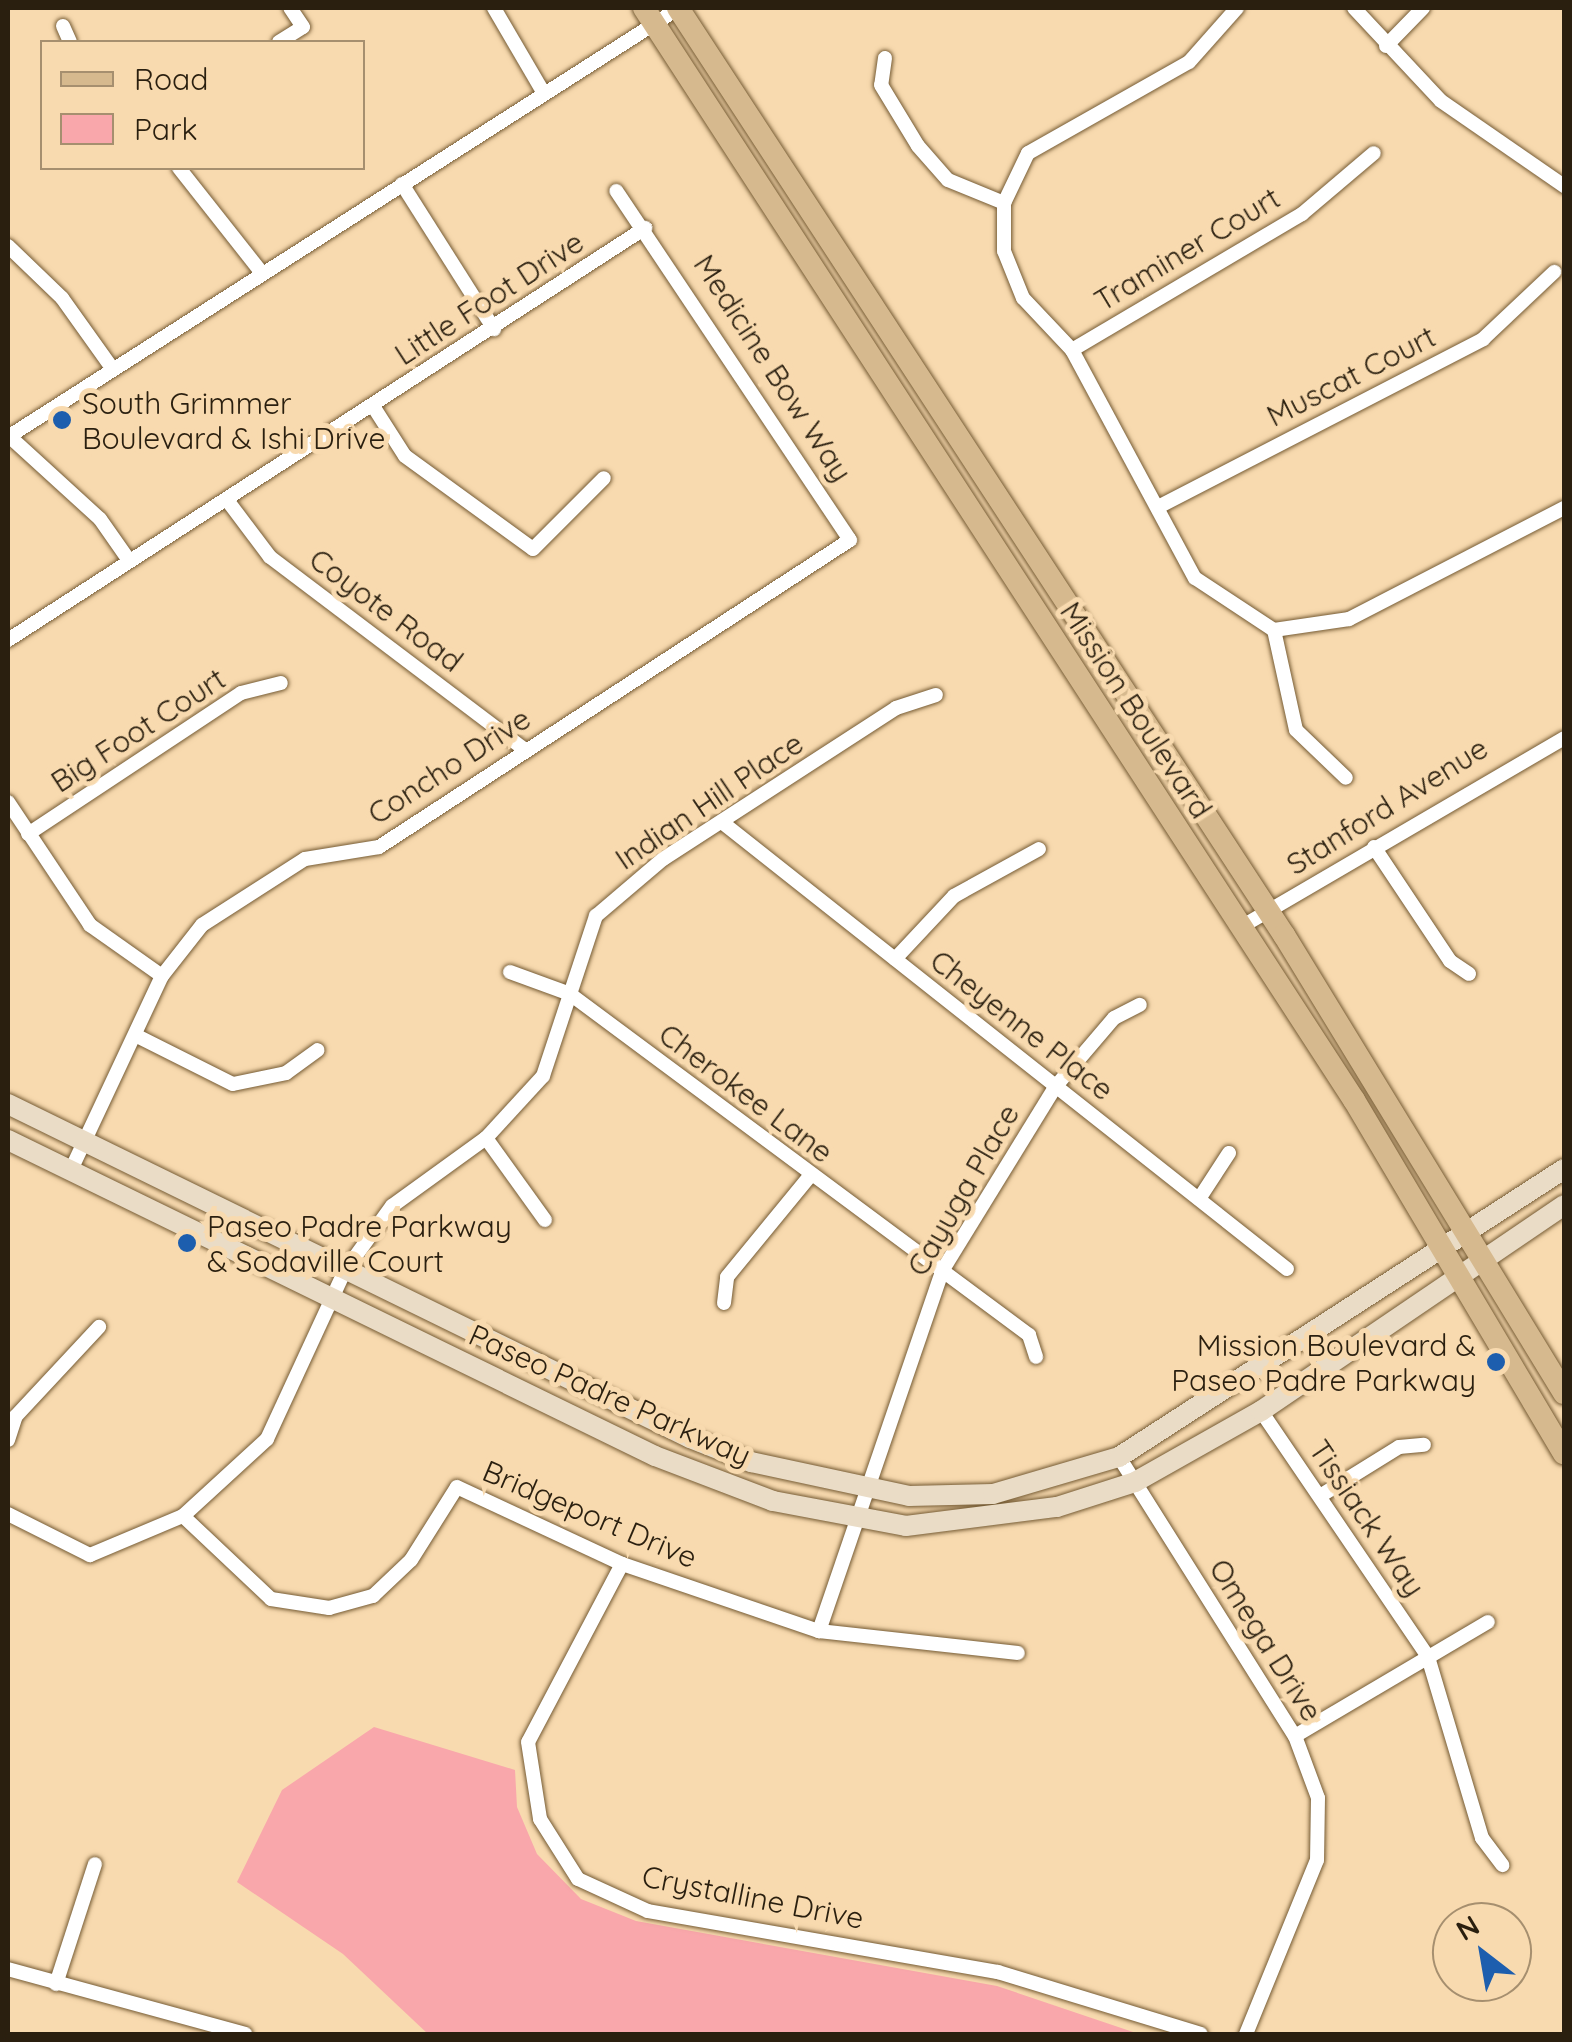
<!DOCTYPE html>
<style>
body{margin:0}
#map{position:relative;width:1572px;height:2042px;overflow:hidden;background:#f8daaf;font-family:Quicksand,sans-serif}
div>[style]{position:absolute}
.green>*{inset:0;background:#f9a7ab}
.roads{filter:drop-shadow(0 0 2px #755b34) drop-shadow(0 0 2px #755b34)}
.street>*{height:14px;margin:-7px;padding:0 7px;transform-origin:7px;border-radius:7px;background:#fff}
.secondary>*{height:20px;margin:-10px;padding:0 10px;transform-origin:10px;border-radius:10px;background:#eadcc6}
.primary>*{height:22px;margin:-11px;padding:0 11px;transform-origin:11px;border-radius:11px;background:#d6b98e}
.dots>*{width:28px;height:28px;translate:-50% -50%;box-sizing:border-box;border:5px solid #f8daaf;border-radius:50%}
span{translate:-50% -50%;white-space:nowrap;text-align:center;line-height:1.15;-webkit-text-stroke:10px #f8daaf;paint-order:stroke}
.street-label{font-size:30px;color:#2a1f0f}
.poi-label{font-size:30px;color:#2a1f0f}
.left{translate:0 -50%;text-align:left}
.right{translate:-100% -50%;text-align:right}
.frame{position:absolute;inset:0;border:10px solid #2a1f0f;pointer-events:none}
.legend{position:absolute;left:40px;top:40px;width:325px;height:130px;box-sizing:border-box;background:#f8daaf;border:2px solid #a68f6f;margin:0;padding:12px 18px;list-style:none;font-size:30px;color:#2a1f0f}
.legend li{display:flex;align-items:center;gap:20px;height:50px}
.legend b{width:50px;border:2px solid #a68f6f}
.north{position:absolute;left:1432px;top:1902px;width:100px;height:100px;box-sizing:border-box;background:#f8daaf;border:2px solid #a68f6f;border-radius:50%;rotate:329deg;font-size:28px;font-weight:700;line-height:40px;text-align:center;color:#2a1f0f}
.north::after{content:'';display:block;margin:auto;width:35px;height:45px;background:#1d5eae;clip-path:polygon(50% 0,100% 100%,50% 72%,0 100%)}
</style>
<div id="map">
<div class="green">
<div style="clip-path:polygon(374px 1727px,515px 1770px,517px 1807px,537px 1854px,581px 1899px,636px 1921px,997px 1986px,1139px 2034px,428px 2034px,343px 1954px,237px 1882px,282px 1790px)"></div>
</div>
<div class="roads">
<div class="street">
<div style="left:494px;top:8px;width:97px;rotate:59.7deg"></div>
<div style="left:1237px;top:8px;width:72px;rotate:131.6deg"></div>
<div style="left:1189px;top:62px;width:185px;rotate:150.5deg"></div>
<div style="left:1028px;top:153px;width:55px;rotate:115.6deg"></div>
<div style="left:1004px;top:203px;width:48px;rotate:90deg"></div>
<div style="left:1004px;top:251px;width:51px;rotate:68deg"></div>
<div style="left:1023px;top:298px;width:71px;rotate:46.7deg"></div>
<div style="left:1072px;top:350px;width:259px;rotate:61.7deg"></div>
<div style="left:1195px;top:578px;width:95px;rotate:33.4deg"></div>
<div style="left:1274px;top:630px;width:76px;rotate:-8.3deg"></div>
<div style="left:1349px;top:619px;width:242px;rotate:-27.3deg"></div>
<div style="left:1354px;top:8px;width:127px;rotate:46.9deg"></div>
<div style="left:1441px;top:101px;width:150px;rotate:34.6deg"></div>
<div style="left:63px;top:26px;width:17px;rotate:66deg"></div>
<div style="left:279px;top:42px;width:28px;rotate:-32deg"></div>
<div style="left:303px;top:27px;width:23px;rotate:-124deg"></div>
<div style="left:1386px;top:46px;width:53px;rotate:-45.8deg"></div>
<div style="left:885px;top:58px;width:27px;rotate:98deg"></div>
<div style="left:881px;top:85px;width:71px;rotate:58.8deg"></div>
<div style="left:918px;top:146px;width:45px;rotate:48.6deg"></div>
<div style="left:948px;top:180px;width:61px;rotate:22.3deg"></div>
<div style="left:179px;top:168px;width:132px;rotate:51.7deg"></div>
<div style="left:402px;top:184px;width:172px;rotate:57.6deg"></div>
<div style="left:8px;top:246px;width:75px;rotate:43.9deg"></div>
<div style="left:62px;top:298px;width:86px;rotate:54.5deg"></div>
<div style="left:1072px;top:350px;width:267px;rotate:-30.6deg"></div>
<div style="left:1302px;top:214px;width:94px;rotate:-40.3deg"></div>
<div style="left:373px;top:406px;width:59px;rotate:57.4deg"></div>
<div style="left:405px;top:456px;width:158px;rotate:36deg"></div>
<div style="left:533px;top:549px;width:100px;rotate:-45deg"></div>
<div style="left:9px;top:436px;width:123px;rotate:42.4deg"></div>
<div style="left:100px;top:519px;width:49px;rotate:55deg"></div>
<div style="left:8px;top:437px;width:796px;rotate:-32.59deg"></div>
<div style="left:227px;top:500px;width:71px;rotate:53deg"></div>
<div style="left:270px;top:557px;width:320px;rotate:37.1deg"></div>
<div style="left:1158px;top:507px;width:366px;rotate:-27.3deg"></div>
<div style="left:1483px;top:339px;width:98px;rotate:-43.3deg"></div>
<div style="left:1274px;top:630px;width:102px;rotate:77.6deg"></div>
<div style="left:1296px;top:730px;width:69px;rotate:43.8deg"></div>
<div style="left:8px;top:640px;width:759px;rotate:-32.89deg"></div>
<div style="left:8px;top:802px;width:148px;rotate:56.3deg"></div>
<div style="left:90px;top:925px;width:88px;rotate:35.3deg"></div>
<div style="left:723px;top:823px;width:719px;rotate:38.34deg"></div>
<div style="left:28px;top:834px;width:255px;rotate:-33.5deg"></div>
<div style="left:241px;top:693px;width:41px;rotate:-14deg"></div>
<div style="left:1374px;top:847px;width:137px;rotate:56.3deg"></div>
<div style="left:1450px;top:961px;width:23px;rotate:34deg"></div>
<div style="left:1241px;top:927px;width:374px;rotate:-30.3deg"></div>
<div style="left:895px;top:959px;width:86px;rotate:-46.9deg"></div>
<div style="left:954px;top:896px;width:97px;rotate:-28.9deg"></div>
<div style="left:510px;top:972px;width:64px;rotate:20.1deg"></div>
<div style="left:570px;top:994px;width:572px;rotate:36.61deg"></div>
<div style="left:1029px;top:1335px;width:23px;rotate:72deg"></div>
<div style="left:137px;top:1036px;width:107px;rotate:26.6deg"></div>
<div style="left:233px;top:1084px;width:54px;rotate:-11.7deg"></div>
<div style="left:286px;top:1073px;width:39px;rotate:-36deg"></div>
<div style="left:486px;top:1138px;width:101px;rotate:54.3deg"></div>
<div style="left:71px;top:1170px;width:214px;rotate:-64.9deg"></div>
<div style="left:162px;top:976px;width:65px;rotate:-51.9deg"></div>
<div style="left:202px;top:925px;width:122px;rotate:-32.7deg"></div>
<div style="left:305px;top:859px;width:75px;rotate:-9.2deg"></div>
<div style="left:379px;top:847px;width:562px;rotate:-33.1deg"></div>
<div style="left:850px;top:540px;width:420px;rotate:-123.8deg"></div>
<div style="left:1199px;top:1199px;width:55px;rotate:-56.9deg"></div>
<div style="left:724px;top:1303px;width:26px;rotate:-83deg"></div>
<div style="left:727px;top:1277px;width:129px;rotate:-50.6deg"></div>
<div style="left:1261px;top:1411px;width:297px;rotate:55.8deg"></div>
<div style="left:1428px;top:1657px;width:189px;rotate:73.4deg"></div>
<div style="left:1482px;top:1838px;width:34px;rotate:53deg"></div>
<div style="left:8px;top:1440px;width:25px;rotate:-72deg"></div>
<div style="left:16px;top:1416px;width:122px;rotate:-47deg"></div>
<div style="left:1119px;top:1457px;width:330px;rotate:57.8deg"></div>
<div style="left:1295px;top:1736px;width:66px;rotate:69.6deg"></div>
<div style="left:1318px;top:1798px;width:62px;rotate:90.9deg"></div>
<div style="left:1317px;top:1860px;width:188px;rotate:112.2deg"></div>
<div style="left:1320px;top:1496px;width:93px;rotate:-31.8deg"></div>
<div style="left:1399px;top:1447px;width:25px;rotate:-5deg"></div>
<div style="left:8px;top:1514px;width:92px;rotate:26.6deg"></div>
<div style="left:90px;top:1555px;width:101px;rotate:-22.8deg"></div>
<div style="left:183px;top:1516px;width:114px;rotate:-42.5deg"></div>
<div style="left:267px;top:1439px;width:184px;rotate:-65.2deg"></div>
<div style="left:344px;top:1272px;width:82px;rotate:-54deg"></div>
<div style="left:392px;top:1206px;width:116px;rotate:-35.9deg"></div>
<div style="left:486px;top:1138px;width:84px;rotate:-47.4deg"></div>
<div style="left:543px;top:1076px;width:169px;rotate:-71.7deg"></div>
<div style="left:596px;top:916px;width:88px;rotate:-40.4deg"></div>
<div style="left:663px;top:859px;width:278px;rotate:-32.9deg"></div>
<div style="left:896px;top:708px;width:42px;rotate:-18deg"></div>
<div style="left:183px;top:1516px;width:121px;rotate:43.3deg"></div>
<div style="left:271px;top:1599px;width:59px;rotate:8.8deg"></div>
<div style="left:329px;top:1608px;width:46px;rotate:-15.3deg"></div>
<div style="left:373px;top:1596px;width:52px;rotate:-43.5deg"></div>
<div style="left:411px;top:1560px;width:86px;rotate:-57.8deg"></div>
<div style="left:457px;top:1487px;width:182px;rotate:25deg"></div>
<div style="left:622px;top:1564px;width:208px;rotate:18.8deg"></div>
<div style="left:819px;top:1631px;width:200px;rotate:6.3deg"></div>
<div style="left:622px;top:1564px;width:201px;rotate:117.8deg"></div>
<div style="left:528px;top:1742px;width:78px;rotate:81.1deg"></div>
<div style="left:540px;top:1819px;width:71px;rotate:57.7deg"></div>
<div style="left:578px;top:1879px;width:77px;rotate:24.6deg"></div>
<div style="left:648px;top:1911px;width:355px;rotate:9.9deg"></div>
<div style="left:998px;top:1972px;width:212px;rotate:17deg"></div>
<div style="left:819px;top:1631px;width:380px;rotate:-71.1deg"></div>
<div style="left:942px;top:1271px;width:217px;rotate:-58.4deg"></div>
<div style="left:1056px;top:1086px;width:89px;rotate:-49.5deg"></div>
<div style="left:1114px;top:1018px;width:29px;rotate:-27deg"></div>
<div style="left:1295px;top:1736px;width:224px;rotate:-30.6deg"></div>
<div style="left:8px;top:1969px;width:246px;rotate:15.3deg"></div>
<div style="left:56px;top:1984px;width:126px;rotate:-72deg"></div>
</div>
<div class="secondary">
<div style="left:8px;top:1104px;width:759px;rotate:26.09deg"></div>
<div style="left:690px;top:1438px;width:66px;rotate:21.5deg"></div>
<div style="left:751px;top:1462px;width:162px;rotate:12.1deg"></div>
<div style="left:909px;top:1496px;width:84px;rotate:-1.4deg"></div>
<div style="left:993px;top:1494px;width:131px;rotate:-16.4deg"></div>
<div style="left:1119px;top:1457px;width:530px;rotate:-32.91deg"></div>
<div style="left:8px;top:1140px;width:720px;rotate:26.03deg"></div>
<div style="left:655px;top:1456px;width:126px;rotate:20.9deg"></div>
<div style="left:773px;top:1501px;width:135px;rotate:10.6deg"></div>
<div style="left:906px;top:1526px;width:152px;rotate:-7.2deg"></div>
<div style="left:1057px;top:1507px;width:82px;rotate:-17.8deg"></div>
<div style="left:1135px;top:1482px;width:145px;rotate:-29.4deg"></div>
<div style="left:1261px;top:1411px;width:366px;rotate:-34.2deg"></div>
</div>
<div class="primary">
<div style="left:644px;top:8px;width:1303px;rotate:56.97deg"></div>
<div style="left:1354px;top:1100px;width:411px;rotate:59.3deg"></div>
<div style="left:678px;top:8px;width:1108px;rotate:56.83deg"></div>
<div style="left:1284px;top:935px;width:537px;rotate:58.56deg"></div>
</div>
</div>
<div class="dots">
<div style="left:62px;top:420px;background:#1d5eae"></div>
<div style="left:187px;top:1243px;background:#1d5eae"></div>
<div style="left:1496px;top:1362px;background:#1d5eae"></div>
</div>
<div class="street-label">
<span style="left:1187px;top:249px;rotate:-31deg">Traminer Court</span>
<span style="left:489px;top:298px;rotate:-33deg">Little Foot Drive</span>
<span style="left:773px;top:368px;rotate:57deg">Medicine Bow Way</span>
<span style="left:1351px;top:376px;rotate:-27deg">Muscat Court</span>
<span style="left:386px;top:610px;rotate:37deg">Coyote Road</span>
<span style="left:1136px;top:710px;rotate:57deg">Mission Boulevard</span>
<span style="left:138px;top:730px;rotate:-33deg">Big Foot Court</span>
<span style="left:449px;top:766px;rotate:-33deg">Concho Drive</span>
<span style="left:709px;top:801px;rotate:-34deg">Indian Hill Place</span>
<span style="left:1387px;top:806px;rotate:-32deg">Stanford Avenue</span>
<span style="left:1022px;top:1025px;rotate:38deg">Cheyenne Place</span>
<span style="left:746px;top:1093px;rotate:37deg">Cherokee Lane</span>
<span style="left:963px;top:1190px;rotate:-60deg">Cayuga Place</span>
<span style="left:610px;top:1395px;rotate:24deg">Paseo Padre Parkway</span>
<span style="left:590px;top:1514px;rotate:23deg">Bridgeport Drive</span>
<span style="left:1367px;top:1518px;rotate:56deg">Tissiack Way</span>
<span style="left:1266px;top:1640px;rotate:58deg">Omega Drive</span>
<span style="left:753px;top:1897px;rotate:11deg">Crystalline Drive</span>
</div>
<div class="poi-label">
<span class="left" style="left:82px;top:420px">South Grimmer<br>Boulevard &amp; Ishi Drive</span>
<span class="left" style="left:207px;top:1243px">Paseo Padre Parkway<br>&amp; Sodaville Court</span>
<span class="right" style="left:1476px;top:1362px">Mission Boulevard &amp;<br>Paseo Padre Parkway</span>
</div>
<div class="frame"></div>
<ul class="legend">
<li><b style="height:12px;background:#d6b98e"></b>Road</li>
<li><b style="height:28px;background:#f9a7ab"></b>Park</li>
</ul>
<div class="north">N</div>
</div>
